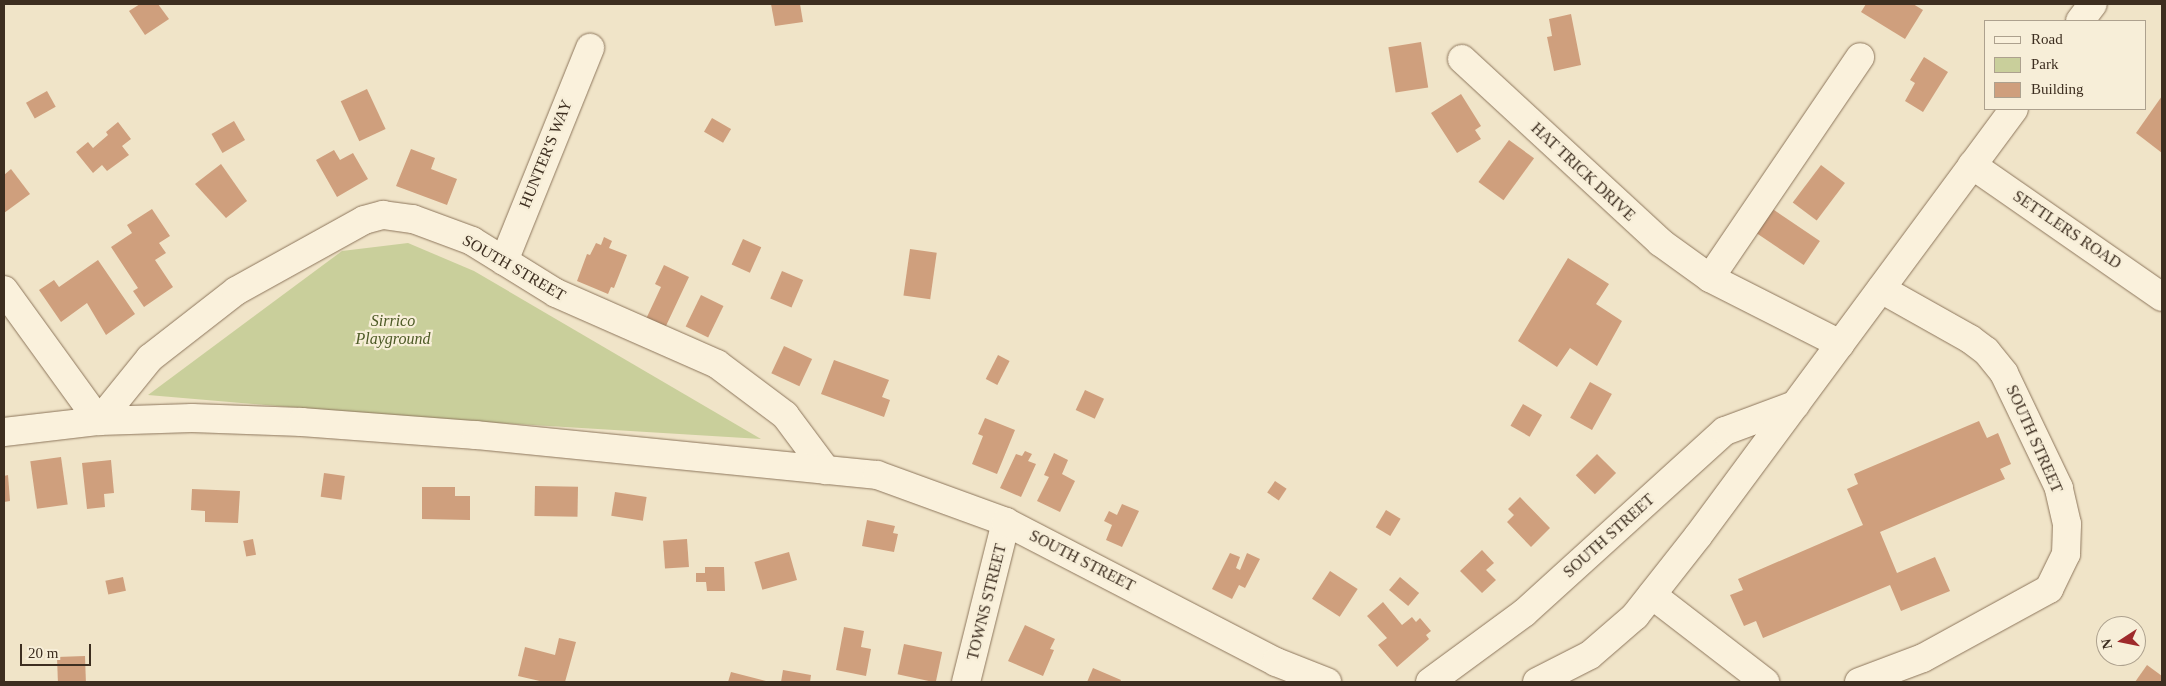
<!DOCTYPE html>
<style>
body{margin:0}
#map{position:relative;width:2166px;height:686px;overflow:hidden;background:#f0e4c8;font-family:"Times New Roman",serif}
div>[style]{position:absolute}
.green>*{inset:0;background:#c9cf9b}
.building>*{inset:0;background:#cf9f7d;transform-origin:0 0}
.roads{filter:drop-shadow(0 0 1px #8d765c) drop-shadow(0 0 1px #8d765c)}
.street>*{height:28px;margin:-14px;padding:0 14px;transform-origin:14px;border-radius:14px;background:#faf1dc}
.secondary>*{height:28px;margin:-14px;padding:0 14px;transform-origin:14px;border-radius:14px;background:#faf1dc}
span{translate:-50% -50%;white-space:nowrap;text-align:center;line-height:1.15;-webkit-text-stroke:4.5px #f7eed8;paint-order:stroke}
.street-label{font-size:16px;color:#3d2e20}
.park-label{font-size:16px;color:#4d5a26;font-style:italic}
.frame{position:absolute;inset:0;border:5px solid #3d2e20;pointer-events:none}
.legend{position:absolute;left:1984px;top:20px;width:162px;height:90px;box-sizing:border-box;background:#f7eed8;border:1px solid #ada18e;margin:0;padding:6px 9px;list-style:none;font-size:15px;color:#3d2e20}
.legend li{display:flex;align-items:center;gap:10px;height:25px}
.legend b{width:25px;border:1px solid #ada18e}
.north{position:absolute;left:2096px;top:616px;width:50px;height:50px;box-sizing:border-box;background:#f7eed8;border:1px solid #ada18e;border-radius:50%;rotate:259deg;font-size:14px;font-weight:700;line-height:20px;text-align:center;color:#3d2e20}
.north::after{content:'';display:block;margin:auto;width:18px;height:22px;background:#9e2a2b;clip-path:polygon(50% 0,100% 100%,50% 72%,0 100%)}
.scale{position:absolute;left:20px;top:644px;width:71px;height:22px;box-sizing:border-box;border:2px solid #3d2e20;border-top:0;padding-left:6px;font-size:15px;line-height:18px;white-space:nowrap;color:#3d2e20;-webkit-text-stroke:4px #f7eed8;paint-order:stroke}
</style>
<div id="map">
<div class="green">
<div style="clip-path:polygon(408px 243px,474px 271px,761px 439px,417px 418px,148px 395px,342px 251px)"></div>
</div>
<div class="building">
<div style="clip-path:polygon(140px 4px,158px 4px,169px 19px,145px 35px,129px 11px)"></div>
<div style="clip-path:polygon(771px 4px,800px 4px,803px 22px,775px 26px)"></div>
<div style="clip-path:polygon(1866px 4px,1913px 4px,1923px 10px,1905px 39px,1861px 12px)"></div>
<div style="clip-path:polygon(1571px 14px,1581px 65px,1554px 71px,1547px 37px,1552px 36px,1549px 19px)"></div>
<div style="left:1421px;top:42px;width:46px;height:33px;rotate:81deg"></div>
<div style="clip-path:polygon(1924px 57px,1948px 72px,1923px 112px,1905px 101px,1915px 83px,1910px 80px)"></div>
<div style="left:367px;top:89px;width:44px;height:29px;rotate:65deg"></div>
<div style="left:47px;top:91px;width:18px;height:24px;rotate:61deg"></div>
<div style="clip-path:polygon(1461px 94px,1481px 126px,1475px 130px,1481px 139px,1457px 153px,1431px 113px)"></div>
<div style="clip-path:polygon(2162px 96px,2162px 153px,2136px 133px)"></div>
<div style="left:712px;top:118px;width:22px;height:16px;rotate:30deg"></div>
<div style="left:234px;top:121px;width:22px;height:26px;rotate:60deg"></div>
<div style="clip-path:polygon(118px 122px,131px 139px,122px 146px,129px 155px,107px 171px,102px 165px,93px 173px,76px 152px,88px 142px,93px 148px,108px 135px,106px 132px)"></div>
<div style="left:1509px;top:140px;width:31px;height:52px;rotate:36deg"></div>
<div style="clip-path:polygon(411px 149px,435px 158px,431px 169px,457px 179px,447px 205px,396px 186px)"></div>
<div style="clip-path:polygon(334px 150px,340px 160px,353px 153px,368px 179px,337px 197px,316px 160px)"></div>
<div style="clip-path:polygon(221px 164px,247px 201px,226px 218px,195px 184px)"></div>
<div style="left:1821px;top:165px;width:30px;height:47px;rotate:37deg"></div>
<div style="clip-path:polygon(11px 169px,30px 194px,4px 213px,4px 175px)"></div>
<div style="left:1771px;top:208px;width:59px;height:29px;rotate:34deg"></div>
<div style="clip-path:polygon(152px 209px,170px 236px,159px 243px,166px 253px,155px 260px,173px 287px,144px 307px,133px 291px,138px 288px,111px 247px,132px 233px,127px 225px)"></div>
<div style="clip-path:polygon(604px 237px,612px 241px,609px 248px,627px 255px,614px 288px,611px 287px,608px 294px,577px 281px,587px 254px,590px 255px,596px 243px,601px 245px)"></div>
<div style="left:743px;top:239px;width:20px;height:28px;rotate:24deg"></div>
<div style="left:910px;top:249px;width:27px;height:47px;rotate:8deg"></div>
<div style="clip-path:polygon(1568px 258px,1609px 284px,1596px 304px,1622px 321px,1597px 366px,1570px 348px,1557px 367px,1518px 341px)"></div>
<div style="clip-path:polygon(98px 260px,135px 314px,106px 335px,87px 303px,61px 322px,39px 290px,54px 280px,59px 287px)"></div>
<div style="clip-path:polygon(664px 265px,689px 277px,665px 328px,646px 319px,661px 287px,655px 284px)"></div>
<div style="left:782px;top:271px;width:23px;height:30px;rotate:23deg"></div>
<div style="left:701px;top:295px;width:25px;height:35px;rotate:26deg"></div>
<div style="left:784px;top:346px;width:31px;height:30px;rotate:25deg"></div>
<div style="left:998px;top:355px;width:13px;height:27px;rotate:27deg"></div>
<div style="clip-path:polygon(834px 360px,889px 380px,882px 397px,890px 400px,884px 417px,821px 394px)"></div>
<div style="left:1590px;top:382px;width:25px;height:41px;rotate:29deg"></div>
<div style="left:1085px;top:390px;width:21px;height:22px;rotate:25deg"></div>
<div style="left:1523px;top:404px;width:22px;height:25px;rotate:30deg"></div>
<div style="clip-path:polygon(985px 418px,1015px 430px,997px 474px,972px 464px,983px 436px,978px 434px)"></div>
<div style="clip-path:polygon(1979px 421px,1987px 438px,1998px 433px,2011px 464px,2000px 469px,2005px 479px,1880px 532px,1897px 573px,1935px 557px,1950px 591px,1901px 611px,1890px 585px,1763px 638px,1756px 621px,1744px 626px,1730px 595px,1743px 590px,1738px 579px,1863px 525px,1847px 489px,1858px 484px,1854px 474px)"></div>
<div style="clip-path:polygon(1025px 451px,1032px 454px,1028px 461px,1036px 464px,1021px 497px,1000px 488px,1016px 454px,1022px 456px)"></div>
<div style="clip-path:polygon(1054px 453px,1068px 460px,1062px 474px,1075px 481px,1060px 512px,1037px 501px,1049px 477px,1044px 475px)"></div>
<div style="left:1597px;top:454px;width:27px;height:30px;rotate:45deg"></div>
<div style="left:61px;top:457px;width:48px;height:31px;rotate:82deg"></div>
<div style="clip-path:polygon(111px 460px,114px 493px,104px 494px,105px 507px,87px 509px,82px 463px)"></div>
<div style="left:324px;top:473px;width:21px;height:24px;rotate:8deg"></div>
<div style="clip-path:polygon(8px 475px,10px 501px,4px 502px,4px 476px)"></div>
<div style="left:1275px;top:481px;width:14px;height:14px;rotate:34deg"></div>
<div style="left:535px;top:486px;width:43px;height:30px;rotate:1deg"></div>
<div style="clip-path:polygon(422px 487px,455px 487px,455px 496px,470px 496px,470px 520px,422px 519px)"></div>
<div style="clip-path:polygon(192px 489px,240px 491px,238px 523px,205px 522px,205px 511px,191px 510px)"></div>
<div style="left:615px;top:492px;width:32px;height:24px;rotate:9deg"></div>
<div style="clip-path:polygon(1520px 497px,1550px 528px,1531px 547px,1507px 522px,1514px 515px,1508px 509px)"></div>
<div style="clip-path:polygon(1122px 504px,1139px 511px,1122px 547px,1106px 540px,1112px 525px,1104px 521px,1109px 511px,1117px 515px)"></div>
<div style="left:1386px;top:510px;width:17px;height:20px;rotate:31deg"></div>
<div style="clip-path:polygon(867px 520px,895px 526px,893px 533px,898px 534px,894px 552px,862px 546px)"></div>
<div style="left:253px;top:539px;width:16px;height:10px;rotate:79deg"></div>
<div style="left:687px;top:539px;width:28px;height:24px;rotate:86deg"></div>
<div style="clip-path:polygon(1482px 550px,1494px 563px,1486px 570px,1496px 580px,1482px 593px,1460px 571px)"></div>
<div style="left:789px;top:552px;width:29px;height:36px;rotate:74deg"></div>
<div style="clip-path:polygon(1230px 553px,1240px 557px,1236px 568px,1240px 570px,1247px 553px,1260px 559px,1245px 588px,1239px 585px,1232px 599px,1212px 589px)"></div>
<div style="clip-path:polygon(705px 567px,724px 567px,725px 591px,707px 591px,706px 582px,696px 582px,696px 573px,705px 573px)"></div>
<div style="left:1330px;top:571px;width:33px;height:33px;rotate:33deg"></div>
<div style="left:123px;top:577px;width:14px;height:18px;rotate:78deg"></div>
<div style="left:1400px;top:577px;width:25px;height:17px;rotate:40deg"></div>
<div style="clip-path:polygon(1383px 602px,1402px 625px,1412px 617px,1416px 622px,1420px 618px,1431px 631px,1426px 635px,1429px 639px,1397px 667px,1378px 645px,1387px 638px,1367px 616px)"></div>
<div style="clip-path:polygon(1025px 625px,1055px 639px,1050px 649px,1054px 650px,1043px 676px,1008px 661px)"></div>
<div style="clip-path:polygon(844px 627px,864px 631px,861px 647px,871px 649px,866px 676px,836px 670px)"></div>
<div style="clip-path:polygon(559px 638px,576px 642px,565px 682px,544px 682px,518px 676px,525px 647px,555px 655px)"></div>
<div style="left:904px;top:644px;width:39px;height:31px;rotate:12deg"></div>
<div style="left:85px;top:656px;width:26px;height:28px;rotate:88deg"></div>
<div style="clip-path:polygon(2147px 665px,2162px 676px,2162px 682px,2135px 682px)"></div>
<div style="clip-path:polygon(1093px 668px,1121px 680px,1120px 682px,1087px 682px)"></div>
<div style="clip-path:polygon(783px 670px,811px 675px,810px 682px,781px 682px)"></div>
<div style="clip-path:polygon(731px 672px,770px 682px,728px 682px)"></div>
</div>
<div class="roads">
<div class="street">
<div style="left:1462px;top:59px;width:270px;rotate:42.7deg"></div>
<div style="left:1660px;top:242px;width:62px;rotate:35.8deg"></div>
<div style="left:1710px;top:278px;width:146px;rotate:26.9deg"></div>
<div style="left:1972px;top:165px;width:231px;rotate:34.8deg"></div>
<div style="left:504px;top:261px;width:230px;rotate:-68deg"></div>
<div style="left:1710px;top:278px;width:267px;rotate:-55.8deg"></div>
<div style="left:4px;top:290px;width:162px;rotate:54.1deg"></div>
<div style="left:99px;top:421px;width:81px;rotate:-51deg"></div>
<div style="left:150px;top:358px;width:109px;rotate:-37.9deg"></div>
<div style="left:236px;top:291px;width:146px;rotate:-29deg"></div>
<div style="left:364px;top:220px;width:20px;rotate:-15deg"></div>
<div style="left:383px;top:215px;width:30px;rotate:8deg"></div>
<div style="left:413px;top:219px;width:63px;rotate:20.4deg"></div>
<div style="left:472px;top:241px;width:99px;rotate:31.8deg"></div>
<div style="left:556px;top:293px;width:176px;rotate:23.8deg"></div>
<div style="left:717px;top:364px;width:85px;rotate:36.9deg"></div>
<div style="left:785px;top:415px;width:69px;rotate:53.3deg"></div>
<div style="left:1652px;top:595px;width:143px;rotate:37.6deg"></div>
<div style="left:966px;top:682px;width:165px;rotate:-76deg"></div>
<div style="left:1430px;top:682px;width:117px;rotate:-36.3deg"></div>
<div style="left:1524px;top:613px;width:271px;rotate:-42.2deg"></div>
<div style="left:1725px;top:431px;width:75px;rotate:-20.4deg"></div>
<div style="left:1859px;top:682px;width:68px;rotate:-20.6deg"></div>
<div style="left:1923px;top:658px;width:144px;rotate:-28.7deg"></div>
<div style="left:2049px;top:589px;width:39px;rotate:-64deg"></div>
<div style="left:2066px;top:554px;width:30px;rotate:-88deg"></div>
<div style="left:2067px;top:524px;width:37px;rotate:-103deg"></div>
<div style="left:2059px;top:488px;width:127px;rotate:-115.6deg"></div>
<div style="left:2004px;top:373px;width:28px;rotate:-129deg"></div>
<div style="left:1986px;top:351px;width:20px;rotate:-143deg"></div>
<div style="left:1970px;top:339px;width:102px;rotate:-150.7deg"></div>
</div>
<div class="secondary">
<div style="left:2080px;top:21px;width:21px;rotate:-53deg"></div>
<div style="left:4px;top:432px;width:96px;rotate:-6.6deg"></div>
<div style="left:99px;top:421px;width:93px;rotate:-1.8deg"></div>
<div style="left:192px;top:418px;width:110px;rotate:2.1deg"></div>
<div style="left:302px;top:422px;width:174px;rotate:4.3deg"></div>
<div style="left:476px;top:435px;width:403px;rotate:5.7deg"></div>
<div style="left:877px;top:475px;width:137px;rotate:20deg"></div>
<div style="left:1006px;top:522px;width:304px;rotate:27.4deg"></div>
<div style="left:1276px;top:662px;width:55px;rotate:21.4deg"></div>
<div style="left:1537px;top:682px;width:59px;rotate:-27deg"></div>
<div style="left:1590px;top:655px;width:60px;rotate:-40.9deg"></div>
<div style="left:1635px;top:616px;width:102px;rotate:-51.8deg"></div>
<div style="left:1698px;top:536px;width:531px;rotate:-53.5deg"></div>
</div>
</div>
<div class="street-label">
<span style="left:546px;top:154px;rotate:-68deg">HUNTER'S WAY</span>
<span style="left:1583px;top:172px;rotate:43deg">HAT TRICK DRIVE</span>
<span style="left:2067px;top:230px;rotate:34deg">SETTLERS ROAD</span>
<span style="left:514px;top:268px;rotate:30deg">SOUTH STREET</span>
<span style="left:2034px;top:439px;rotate:66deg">SOUTH STREET</span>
<span style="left:1609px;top:536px;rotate:-42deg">SOUTH STREET</span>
<span style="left:1082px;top:561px;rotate:27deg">SOUTH STREET</span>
<span style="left:987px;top:602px;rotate:-76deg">TOWNS STREET</span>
</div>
<div class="park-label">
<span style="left:393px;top:330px">Sirrico<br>Playground</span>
</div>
<div class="frame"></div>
<ul class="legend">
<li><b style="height:6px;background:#faf1dc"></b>Road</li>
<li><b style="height:14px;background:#c9cf9b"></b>Park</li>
<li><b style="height:14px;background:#cf9f7d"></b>Building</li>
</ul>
<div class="north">N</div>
<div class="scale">20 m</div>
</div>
